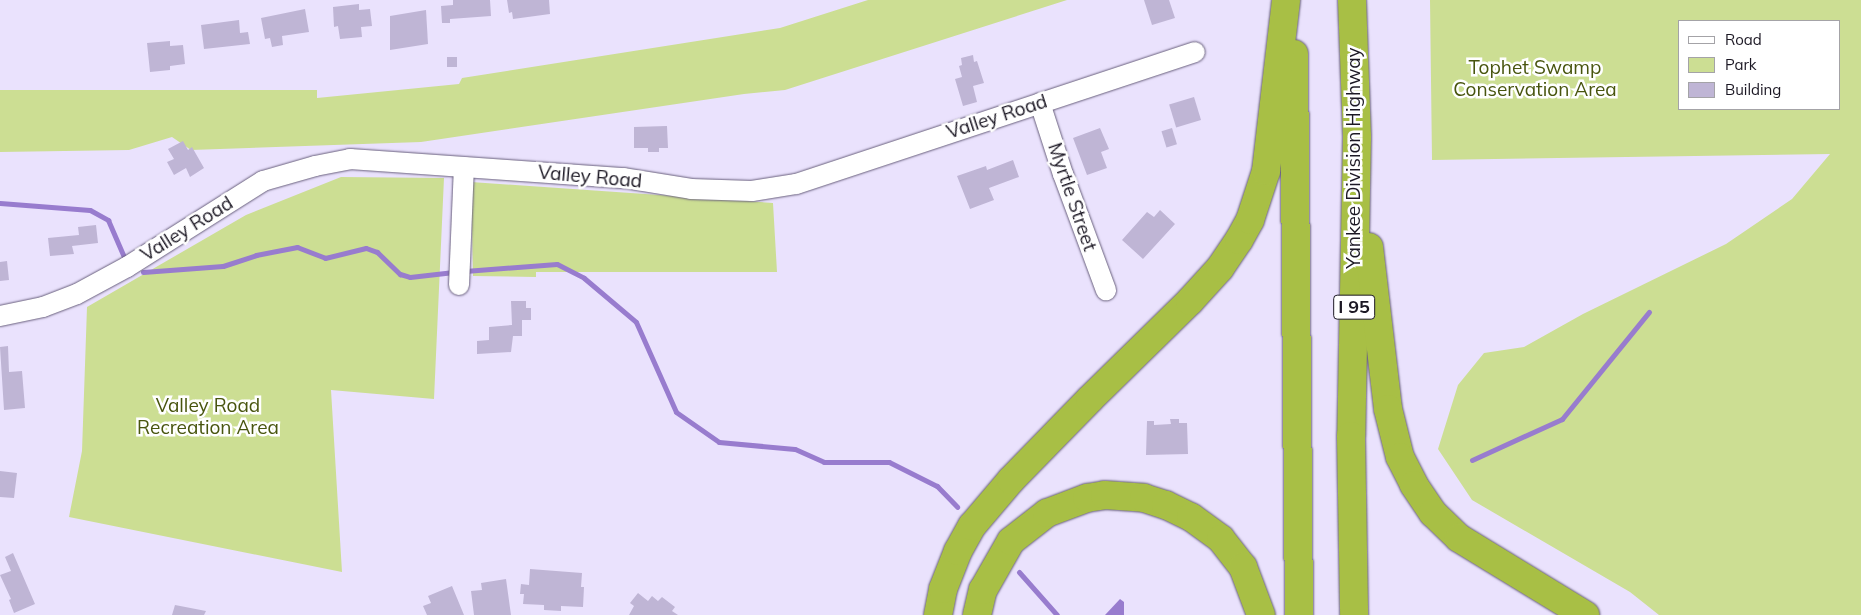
<!DOCTYPE html>
<style>
body{margin:0}
#map{position:relative;width:1861px;height:615px;overflow:hidden;background:#eae2fd;font-family:Mulish,sans-serif}
div>[style]{position:absolute}
.green>*{inset:0;background:#ccde93}
.water>*{inset:0;background:#987cce}
.stream>*{height:5px;margin:-2.5px;padding:0 2.5px;transform-origin:2.5px;border-radius:2.5px;background:#987cce}
.building>*{inset:0;background:#bfb5d5;transform-origin:0 0}
.roads{filter:drop-shadow(0 0 1px #69607d) drop-shadow(0 0 1px #69607d)}
.street>*{height:20px;margin:-10px;padding:0 10px;transform-origin:10px;border-radius:10px;background:#fff}
.highway>*{height:28px;margin:-14px;padding:0 14px;transform-origin:14px;border-radius:14px;background:#a8bf45}
span{translate:-50% -50%;white-space:nowrap;text-align:center;line-height:1.15;-webkit-text-stroke:5px #fff;paint-order:stroke}
.shield-label span{padding:1px 4px;background:#fff;border:1px solid;border-radius:4px;-webkit-text-stroke-width:0}
.shield-label{font-size:18px;color:#1c1824;font-weight:700}
.park-label{font-size:19px;color:#48550e}
.street-label{font-size:19px;color:#1c1824}
.legend{position:absolute;left:1678px;top:20px;width:162px;height:90px;box-sizing:border-box;background:#fff;border:1px solid #a4a3a7;margin:0;padding:6px 9px;list-style:none;font-size:15px;color:#1c1824}
.legend li{display:flex;align-items:center;gap:10px;height:25px}
.legend b{width:25px;border:1px solid #a4a3a7}
</style>
<div id="map">
<div class="green">
<div style="clip-path:polygon(868px 0,1067px 0,785px 90px,744px 94px,421px 142px,191px 150px,172px 137px,129px 150px,0 152px,0 90px,317px 90px,317px 98px,459px 84px,462px 78px,780px 28px)"></div>
<div style="clip-path:polygon(evenodd,1430px 0,1861px 0,1861px 615px,1659px 615px,1630px 592px,1472px 500px,1438px 449px,1458px 385px,1484px 353px,1524px 347px,1583px 314px,1726px 244px,1792px 199px,1830px 154px,1432px 160px,1430px 0,1680px 21px,1840px 21px,1840px 109px,1680px 109px,1680px 21px)"></div>
<div style="clip-path:polygon(341px 177px,444px 178px,434px 399px,331px 390px,342px 572px,69px 517px,82px 451px,87px 307px,246px 215px)"></div>
<div style="clip-path:polygon(471px 182px,773px 203px,777px 272px,536px 272px,536px 277px,473px 276px)"></div>
</div>
<div class="water">
<div style="clip-path:polygon(1120px 599px,1124px 602px,1124px 615px,1105px 615px)"></div>
</div>
<div class="stream">
<div style="left:0;top:203px;width:90px;rotate:4.4deg"></div>
<div style="left:90px;top:210px;width:21px;rotate:29deg"></div>
<div style="left:108px;top:220px;width:40px;rotate:66.6deg"></div>
<div style="left:465px;top:271px;width:92px;rotate:-4.4deg"></div>
<div style="left:557px;top:264px;width:30px;rotate:27deg"></div>
<div style="left:584px;top:278px;width:68px;rotate:40.2deg"></div>
<div style="left:636px;top:322px;width:98px;rotate:66deg"></div>
<div style="left:676px;top:412px;width:52px;rotate:34.9deg"></div>
<div style="left:719px;top:442px;width:76px;rotate:5.3deg"></div>
<div style="left:795px;top:449px;width:32px;rotate:24deg"></div>
<div style="left:824px;top:462px;width:65px"></div>
<div style="left:889px;top:462px;width:54px;rotate:26.6deg"></div>
<div style="left:937px;top:486px;width:29px;rotate:46deg"></div>
<div style="left:143px;top:272px;width:80px;rotate:-4.3deg"></div>
<div style="left:223px;top:266px;width:35px;rotate:-18deg"></div>
<div style="left:256px;top:255px;width:42px;rotate:-11deg"></div>
<div style="left:297px;top:247px;width:30px;rotate:21deg"></div>
<div style="left:325px;top:258px;width:42px;rotate:-13.7deg"></div>
<div style="left:366px;top:248px;width:12px;rotate:20deg"></div>
<div style="left:377px;top:252px;width:32px;rotate:44deg"></div>
<div style="left:400px;top:274px;width:10px;rotate:17deg"></div>
<div style="left:410px;top:277px;width:44px;rotate:-6.5deg"></div>
<div style="left:1472px;top:460px;width:99px;rotate:-24.5deg"></div>
<div style="left:1562px;top:419px;width:138px;rotate:-50.9deg"></div>
<div style="left:1019px;top:572px;width:57px;rotate:48.5deg"></div>
</div>
<div class="building">
<div style="clip-path:polygon(453px 0,490px 0,491px 16px,450px 19px,450px 23px,442px 23px,441px 6px,453px 5px)"></div>
<div style="clip-path:polygon(507px 0,549px 0,550px 14px,513px 19px,512px 12px,509px 13px)"></div>
<div style="clip-path:polygon(1144px 0,1169px 0,1175px 18px,1152px 25px)"></div>
<div style="clip-path:polygon(359px 4px,359px 10px,370px 9px,372px 26px,361px 27px,362px 37px,340px 39px,338px 26px,334px 27px,333px 7px)"></div>
<div style="clip-path:polygon(305px 9px,309px 32px,282px 36px,283px 45px,272px 47px,270px 38px,265px 39px,261px 18px)"></div>
<div style="clip-path:polygon(426px 10px,428px 44px,390px 50px,390px 16px)"></div>
<div style="clip-path:polygon(239px 20px,240px 33px,248px 32px,250px 44px,204px 49px,201px 25px)"></div>
<div style="clip-path:polygon(170px 41px,170px 46px,183px 45px,185px 64px,170px 66px,170px 70px,150px 72px,147px 43px)"></div>
<div style="clip-path:polygon(973px 55px,974px 62px,977px 61px,984px 83px,973px 86px,977px 102px,963px 106px,955px 79px,962px 77px,959px 66px,962px 65px,961px 58px)"></div>
<div style="left:447px;top:57px;width:10px;height:10px"></div>
<div style="left:1194px;top:97px;width:24px;height:26px;rotate:73deg"></div>
<div style="clip-path:polygon(667px 126px,668px 148px,659px 148px,659px 152px,648px 152px,648px 148px,634px 148px,634px 127px)"></div>
<div style="clip-path:polygon(1100px 128px,1109px 149px,1101px 152px,1107px 168px,1087px 175px,1073px 138px)"></div>
<div style="left:1172px;top:128px;width:17px;height:11px;rotate:73deg"></div>
<div style="clip-path:polygon(183px 141px,188px 150px,192px 147px,204px 168px,190px 177px,186px 168px,174px 175px,167px 162px,174px 159px,168px 149px)"></div>
<div style="clip-path:polygon(1013px 160px,1019px 177px,989px 188px,994px 200px,970px 209px,957px 176px,986px 166px,987px 170px)"></div>
<div style="clip-path:polygon(1160px 210px,1175px 224px,1143px 259px,1122px 240px,1147px 212px,1154px 217px)"></div>
<div style="clip-path:polygon(96px 225px,98px 243px,72px 246px,74px 254px,50px 256px,48px 238px,79px 235px,78px 227px)"></div>
<div style="clip-path:polygon(7px 261px,9px 280px,0 281px,0 262px)"></div>
<div style="clip-path:polygon(511px 301px,526px 301px,526px 308px,531px 308px,531px 320px,522px 320px,522px 336px,513px 336px,511px 352px,477px 354px,477px 341px,489px 340px,489px 327px,512px 325px)"></div>
<div style="clip-path:polygon(8px 346px,9px 372px,22px 371px,25px 408px,4px 410px,0 347px)"></div>
<div style="clip-path:polygon(1170px 419px,1179px 419px,1179px 423px,1187px 423px,1188px 454px,1146px 455px,1147px 421px,1154px 421px,1154px 425px,1171px 424px)"></div>
<div style="clip-path:polygon(0 471px,17px 473px,14px 498px,0 497px)"></div>
<div style="clip-path:polygon(13px 553px,35px 604px,14px 613px,9px 600px,11px 599px,0 575px,11px 571px,5px 557px)"></div>
<div style="clip-path:polygon(530px 569px,582px 573px,581px 587px,584px 587px,583px 607px,561px 606px,561px 611px,544px 610px,544px 605px,523px 604px,524px 594px,520px 594px,521px 584px,529px 585px)"></div>
<div style="clip-path:polygon(506px 579px,511px 615px,474px 615px,471px 591px,482px 590px,481px 583px)"></div>
<div style="clip-path:polygon(452px 586px,464px 615px,427px 615px,423px 606px,431px 603px,428px 596px)"></div>
<div style="clip-path:polygon(638px 593px,648px 601px,652px 596px,658px 601px,662px 597px,675px 607px,672px 611px,678px 615px,629px 615px,634px 606px,630px 603px)"></div>
<div style="clip-path:polygon(175px 605px,206px 611px,204px 615px,172px 615px)"></div>
</div>
<div class="roads">
<div class="street">
<div style="left:1040px;top:103px;width:75px;rotate:72.1deg"></div>
<div style="left:1063px;top:174px;width:124px;rotate:69.7deg"></div>
<div style="left:459px;top:285px;width:118px;rotate:-87.6deg"></div>
<div style="left:0;top:316px;width:44px;rotate:-11.8deg"></div>
<div style="left:43px;top:307px;width:36px;rotate:-21deg"></div>
<div style="left:77px;top:294px;width:57px;rotate:-28.4deg"></div>
<div style="left:127px;top:267px;width:161px;rotate:-32.3deg"></div>
<div style="left:263px;top:181px;width:54px;rotate:-16.1deg"></div>
<div style="left:315px;top:166px;width:36px;rotate:-11deg"></div>
<div style="left:350px;top:159px;width:275px;rotate:4deg"></div>
<div style="left:624px;top:178px;width:68px;rotate:9.3deg"></div>
<div style="left:691px;top:189px;width:61px;rotate:1.9deg"></div>
<div style="left:752px;top:191px;width:45px;rotate:-9deg"></div>
<div style="left:796px;top:184px;width:420px;rotate:-18.3deg"></div>
</div>
<div class="highway">
<div style="left:1352px;top:0;width:137px;rotate:87.9deg"></div>
<div style="left:1357px;top:137px;width:299px;rotate:91.1deg"></div>
<div style="left:1351px;top:436px;width:179px;rotate:89deg"></div>
<div style="left:1294px;top:54px;width:561px;rotate:89.49deg"></div>
<div style="left:1369px;top:247px;width:163px;rotate:83.3deg"></div>
<div style="left:1388px;top:409px;width:49px;rotate:76deg"></div>
<div style="left:1400px;top:457px;width:31px;rotate:63deg"></div>
<div style="left:1414px;top:485px;width:34px;rotate:56deg"></div>
<div style="left:1433px;top:513px;width:36px;rotate:44deg"></div>
<div style="left:1459px;top:538px;width:148px;rotate:31.4deg"></div>
<div style="left:938px;top:615px;width:26px;rotate:-79deg"></div>
<div style="left:943px;top:589px;width:41px;rotate:-68.5deg"></div>
<div style="left:958px;top:551px;width:29px;rotate:-61deg"></div>
<div style="left:972px;top:526px;width:60px;rotate:-49.7deg"></div>
<div style="left:1011px;top:480px;width:113px;rotate:-45.7deg"></div>
<div style="left:1090px;top:399px;width:140px;rotate:-44.4deg"></div>
<div style="left:1190px;top:301px;width:45px;rotate:-47.7deg"></div>
<div style="left:1220px;top:268px;width:34px;rotate:-56deg"></div>
<div style="left:1239px;top:240px;width:23px;rotate:-61deg"></div>
<div style="left:1250px;top:220px;width:52px;rotate:-71.9deg"></div>
<div style="left:1266px;top:171px;width:172px;rotate:-83.3deg"></div>
<div style="left:977px;top:615px;width:26px;rotate:-77deg"></div>
<div style="left:983px;top:590px;width:56px;rotate:-60.3deg"></div>
<div style="left:1011px;top:541px;width:46px;rotate:-37.9deg"></div>
<div style="left:1047px;top:513px;width:43px;rotate:-20.6deg"></div>
<div style="left:1087px;top:498px;width:18px;rotate:-9deg"></div>
<div style="left:1105px;top:495px;width:39px;rotate:4deg"></div>
<div style="left:1144px;top:498px;width:23px;rotate:18deg"></div>
<div style="left:1166px;top:505px;width:28px;rotate:26deg"></div>
<div style="left:1191px;top:517px;width:37px;rotate:36deg"></div>
<div style="left:1221px;top:539px;width:36px;rotate:52deg"></div>
<div style="left:1243px;top:567px;width:51px;rotate:69.4deg"></div>
</div>
</div>
<div class="shield-label">
<span style="left:1354px;top:307px">I 95</span>
</div>
<div class="park-label">
<span style="left:1535px;top:79px">Tophet Swamp<br>Conservation Area</span>
<span style="left:208px;top:417px">Valley Road<br>Recreation Area</span>
</div>
<div class="street-label">
<span style="left:997px;top:117px;rotate:-18deg">Valley Road</span>
<span style="left:1354px;top:158px;rotate:-90deg">Yankee Division Highway</span>
<span style="left:590px;top:177px;rotate:5deg">Valley Road</span>
<span style="left:1072px;top:197px;rotate:71deg">Myrtle Street</span>
<span style="left:187px;top:229px;rotate:-32deg">Valley Road</span>
</div>
<ul class="legend">
<li><b style="height:6px;background:#fff"></b>Road</li>
<li><b style="height:14px;background:#ccde93"></b>Park</li>
<li><b style="height:14px;background:#bfb5d5"></b>Building</li>
</ul>
</div>
